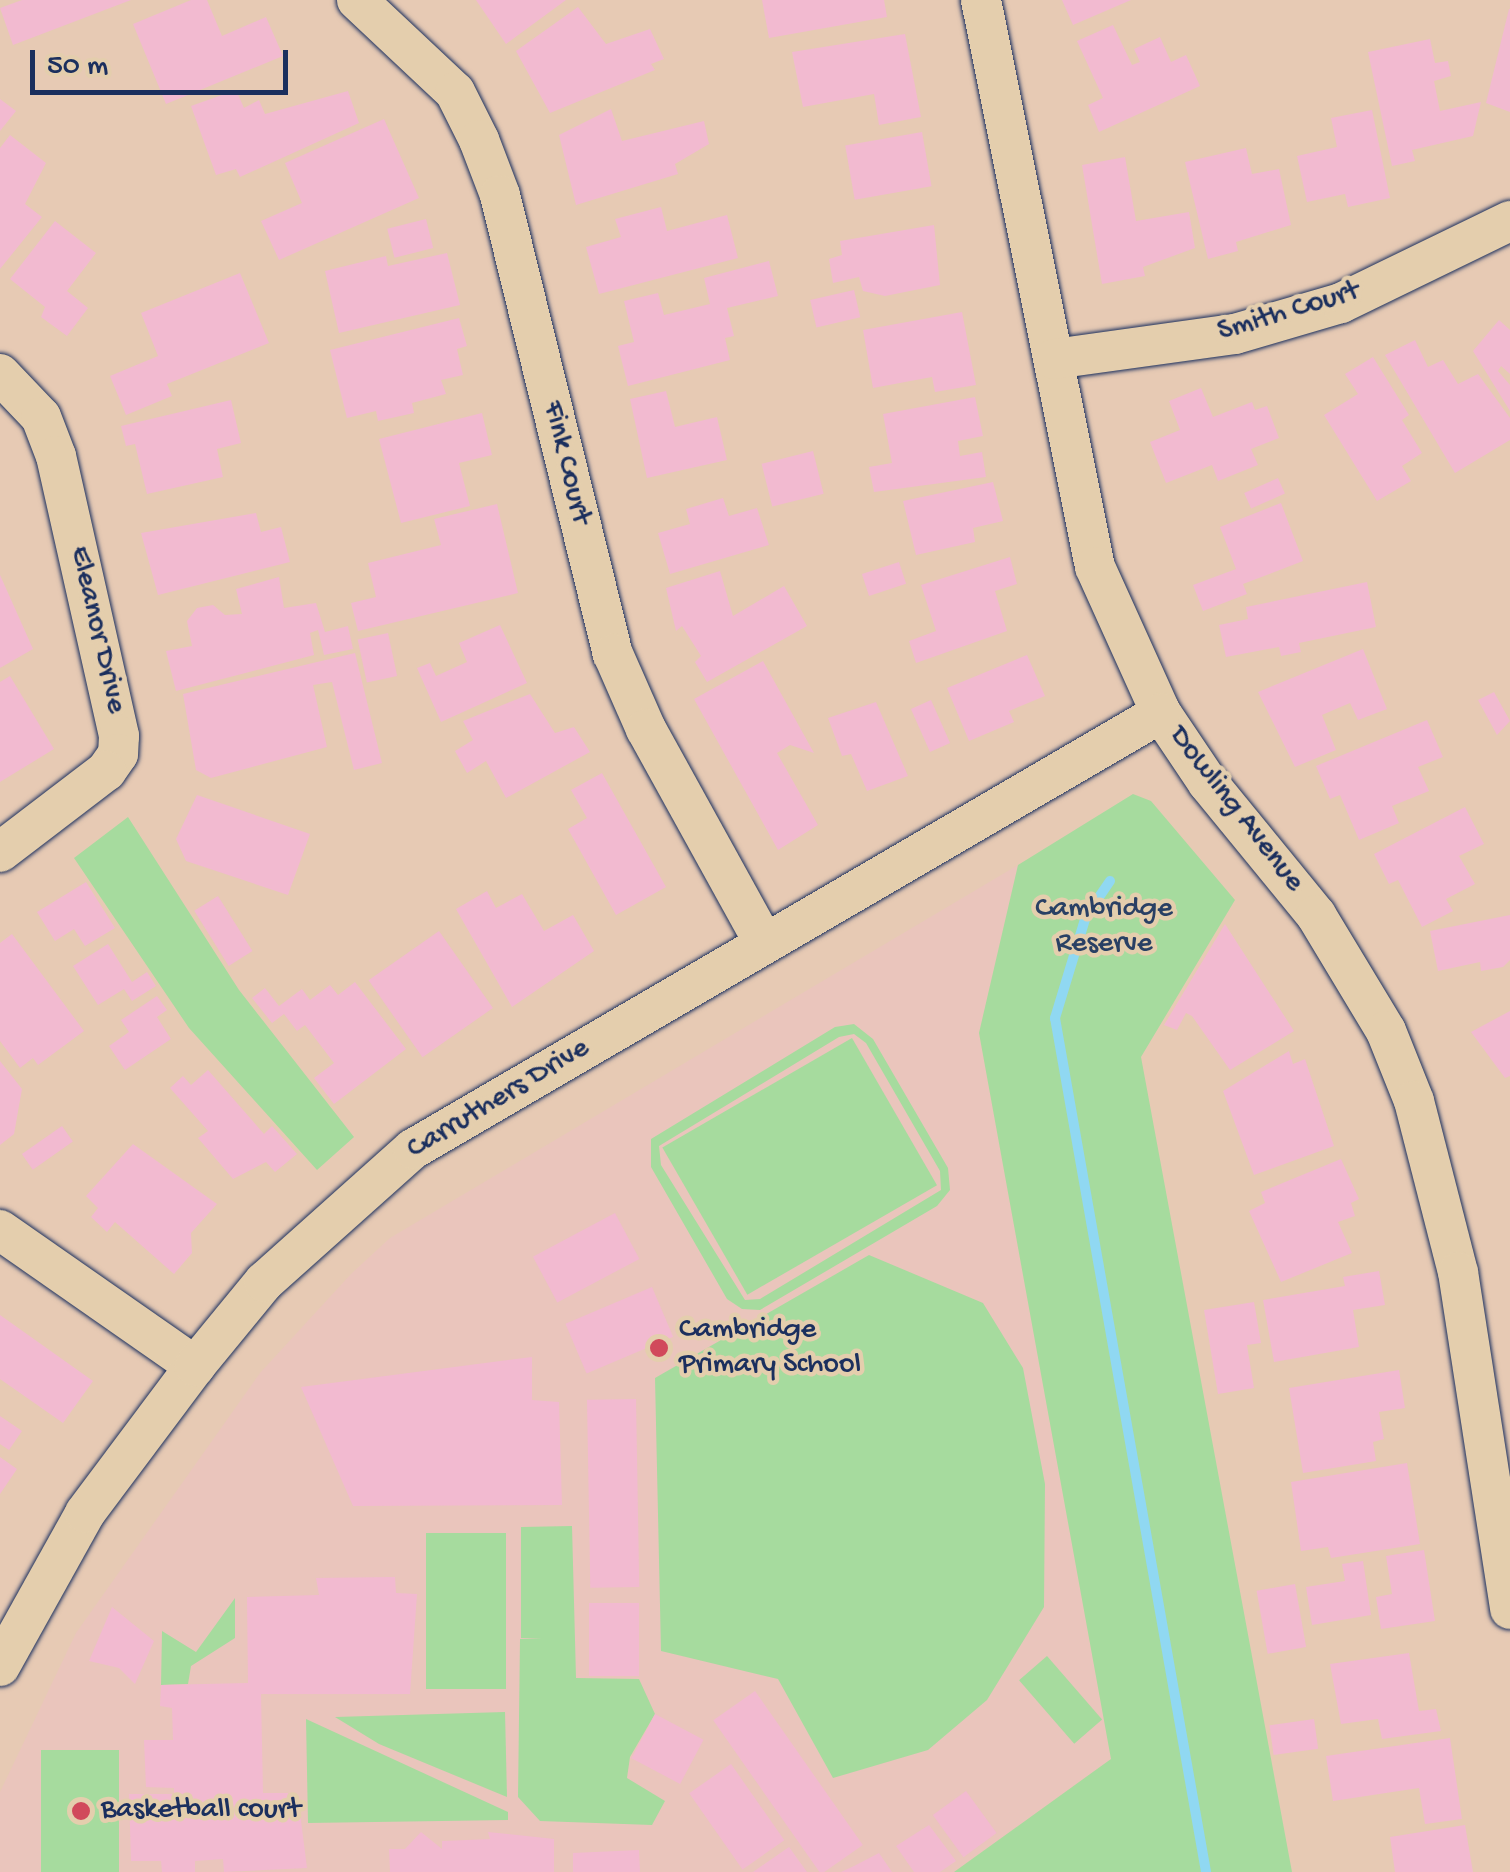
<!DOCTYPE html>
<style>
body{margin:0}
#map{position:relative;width:1510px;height:1872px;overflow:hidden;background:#e7cab4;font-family:"Gochi Hand",sans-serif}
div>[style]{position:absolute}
.built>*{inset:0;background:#eac5bc}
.green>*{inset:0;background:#a6db9e;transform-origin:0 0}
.stream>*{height:10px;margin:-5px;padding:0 5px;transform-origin:5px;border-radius:5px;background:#90d8f2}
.building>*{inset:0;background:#f2bad0;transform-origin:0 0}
.roads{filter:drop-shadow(0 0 2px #1b2f5e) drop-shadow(0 0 2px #1b2f5e)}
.street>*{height:40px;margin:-20px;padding:0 20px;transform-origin:20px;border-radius:20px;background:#e4cead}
.dots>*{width:28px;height:28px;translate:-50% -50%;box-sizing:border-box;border:5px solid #e4cead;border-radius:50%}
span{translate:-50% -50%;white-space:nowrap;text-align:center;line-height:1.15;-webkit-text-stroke:9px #e4cead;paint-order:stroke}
.street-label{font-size:30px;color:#1b2f5e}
.park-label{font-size:30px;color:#294064}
.poi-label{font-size:30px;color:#1b2f5e}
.left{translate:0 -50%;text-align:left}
.scale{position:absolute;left:30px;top:50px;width:258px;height:45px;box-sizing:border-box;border:5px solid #1b2f5e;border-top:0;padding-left:12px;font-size:30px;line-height:35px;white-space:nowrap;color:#1b2f5e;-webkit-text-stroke:8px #e4cead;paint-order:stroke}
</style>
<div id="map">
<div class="built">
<div style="clip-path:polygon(1018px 865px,979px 1033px,1111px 1759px,954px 1872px,0 1872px,0 1792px,76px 1633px,260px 1373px,351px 1274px,390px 1238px)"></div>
</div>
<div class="green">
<div style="clip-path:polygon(1133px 794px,1151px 801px,1235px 900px,1141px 1057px,1292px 1872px,954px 1872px,1111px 1759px,979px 1033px,1018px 865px)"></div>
<div style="clip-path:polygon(128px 817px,239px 990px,354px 1137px,317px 1170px,189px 1028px,74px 858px)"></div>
<div style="clip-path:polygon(evenodd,854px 1024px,873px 1039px,948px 1168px,950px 1190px,937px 1206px,760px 1310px,742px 1309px,727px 1299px,651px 1167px,651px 1139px,835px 1027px,854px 1024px,854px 1034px,866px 1043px,940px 1171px,941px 1190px,760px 1299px,745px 1300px,661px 1165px,659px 1146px,839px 1037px,854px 1034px)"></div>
<div style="left:852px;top:1038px;width:170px;height:219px;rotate:60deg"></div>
<div style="clip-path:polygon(869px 1255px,983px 1303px,1023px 1368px,1045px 1484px,1044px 1607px,987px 1700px,928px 1750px,833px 1778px,778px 1679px,661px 1651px,655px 1378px)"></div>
<div style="clip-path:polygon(572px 1526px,576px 1678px,639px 1679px,655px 1714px,630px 1757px,627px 1778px,665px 1801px,652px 1825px,540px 1821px,518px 1797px,520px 1639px,542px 1638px,521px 1638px,521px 1527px)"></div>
<div style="left:506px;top:1533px;width:156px;height:80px;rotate:90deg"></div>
<div style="clip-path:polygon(235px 1598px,235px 1638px,191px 1666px,188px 1684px,161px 1685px,162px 1631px,196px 1652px)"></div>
<div style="left:1047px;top:1656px;width:84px;height:37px;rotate:49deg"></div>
<div style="clip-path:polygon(505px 1712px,507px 1797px,379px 1744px,335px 1717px)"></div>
<div style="clip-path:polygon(306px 1719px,508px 1812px,508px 1820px,308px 1823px)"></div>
<div style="left:41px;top:1750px;width:78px;height:122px"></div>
</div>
<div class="stream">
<div style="left:1110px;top:881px;width:42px;rotate:124.4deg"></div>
<div style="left:1086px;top:916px;width:107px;rotate:106.9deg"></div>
<div style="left:1055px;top:1018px;width:867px;rotate:79.97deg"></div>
</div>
<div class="building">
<div style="clip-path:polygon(22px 0,131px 0,13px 45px,0 8px)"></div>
<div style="clip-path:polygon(191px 0,207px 0,222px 36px,266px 17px,283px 56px,166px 104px,133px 24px)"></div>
<div style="clip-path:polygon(476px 0,566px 0,506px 44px)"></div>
<div style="clip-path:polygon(762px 0,884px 0,887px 17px,769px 38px)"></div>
<div style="clip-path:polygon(1062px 0,1131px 0,1073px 25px)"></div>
<div style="clip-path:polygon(578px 7px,606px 44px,650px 29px,664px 59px,651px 64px,655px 70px,550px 113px,516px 51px)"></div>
<div style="clip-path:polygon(1509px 9px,1510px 9px,1510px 112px,1486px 103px)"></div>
<div style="clip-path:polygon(1113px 25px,1132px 65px,1140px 62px,1134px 49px,1160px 37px,1171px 62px,1186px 55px,1200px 86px,1099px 132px,1088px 105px,1103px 98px,1077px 41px)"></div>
<div style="clip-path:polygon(905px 34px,921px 117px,879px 125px,874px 94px,803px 107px,792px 52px)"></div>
<div style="clip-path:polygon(1430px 39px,1435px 63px,1448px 61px,1451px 76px,1434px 81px,1440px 111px,1481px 102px,1473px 136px,1412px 150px,1415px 161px,1392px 166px,1368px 52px)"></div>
<div style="clip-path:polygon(236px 90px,244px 108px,259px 100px,265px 114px,348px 91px,359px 123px,240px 177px,236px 169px,216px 175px,191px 106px)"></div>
<div style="clip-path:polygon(0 99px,16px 111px,0 131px)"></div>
<div style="clip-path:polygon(611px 109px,622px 141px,704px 121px,709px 144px,675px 164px,678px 174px,576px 205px,559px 135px)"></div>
<div style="clip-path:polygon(1372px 110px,1390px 198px,1348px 207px,1345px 194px,1307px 202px,1297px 156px,1337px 147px,1331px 118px)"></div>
<div style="clip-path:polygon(384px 119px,419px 198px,279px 260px,261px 221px,302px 203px,285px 163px)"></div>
<div style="left:922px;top:132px;width:55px;height:78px;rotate:80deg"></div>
<div style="clip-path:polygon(10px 135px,46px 163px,25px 204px,42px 217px,0 269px,0 148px)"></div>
<div style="clip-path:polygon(1246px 148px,1252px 174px,1279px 169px,1291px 225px,1236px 242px,1238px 251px,1208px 259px,1185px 162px)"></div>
<div style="clip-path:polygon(1125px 157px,1136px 221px,1189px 212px,1195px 248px,1143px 267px,1145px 276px,1102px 284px,1082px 165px)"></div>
<div style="clip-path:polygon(661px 207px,667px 231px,727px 215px,738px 258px,599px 294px,586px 247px,621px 237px,615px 219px)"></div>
<div style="left:426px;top:219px;width:30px;height:40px;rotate:76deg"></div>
<div style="clip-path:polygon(55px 221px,96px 253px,67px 291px,88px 308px,67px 336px,41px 317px,45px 307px,10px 279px)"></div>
<div style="clip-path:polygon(934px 225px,940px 285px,885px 296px,863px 291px,859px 277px,833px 283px,829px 259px,842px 255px,840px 241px)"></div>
<div style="clip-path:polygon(447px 253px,460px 305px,339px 333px,325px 271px,386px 256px,388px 266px)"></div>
<div style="clip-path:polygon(769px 261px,778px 296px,727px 308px,734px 336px,725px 338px,730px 360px,628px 386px,618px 346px,634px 342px,624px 301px,658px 293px,664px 315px,710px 304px,704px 278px)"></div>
<div style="clip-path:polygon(240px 273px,269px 343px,167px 384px,172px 396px,126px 415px,110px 376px,158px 356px,141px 313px)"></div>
<div style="left:854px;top:290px;width:28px;height:45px;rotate:77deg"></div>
<div style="clip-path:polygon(962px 312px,976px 385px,935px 392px,932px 377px,873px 388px,863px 330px)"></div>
<div style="clip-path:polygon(459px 318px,467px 346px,457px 349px,463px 375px,441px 380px,446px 394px,412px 403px,414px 413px,378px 421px,376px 411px,347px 418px,330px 350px)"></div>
<div style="clip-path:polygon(1499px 320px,1510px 330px,1510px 374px,1501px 366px,1498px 371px,1510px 385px,1510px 411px,1473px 351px)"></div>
<div style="clip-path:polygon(1415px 340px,1428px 367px,1443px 360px,1458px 384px,1478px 374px,1510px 418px,1510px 440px,1455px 473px,1385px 355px)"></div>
<div style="clip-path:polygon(1373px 357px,1409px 415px,1402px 420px,1422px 453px,1402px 466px,1411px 481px,1377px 501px,1324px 415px,1358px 394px,1345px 374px)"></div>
<div style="clip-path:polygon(1201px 388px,1213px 417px,1252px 402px,1255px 410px,1267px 406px,1279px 438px,1251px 449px,1258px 465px,1218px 481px,1212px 465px,1166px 483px,1150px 442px,1180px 430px,1169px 401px)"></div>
<div style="clip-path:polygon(666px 391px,675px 427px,717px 417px,727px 460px,647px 478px,630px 399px)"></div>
<div style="clip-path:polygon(975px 397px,983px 436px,958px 441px,960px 456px,982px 452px,986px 477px,874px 492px,869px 467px,892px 463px,883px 414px)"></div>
<div style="clip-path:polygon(231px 400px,241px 443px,217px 449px,223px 477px,147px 494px,135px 444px,126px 446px,121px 426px)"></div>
<div style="clip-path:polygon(482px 413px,492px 455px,459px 463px,470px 506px,401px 523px,379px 439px)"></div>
<div style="left:813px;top:451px;width:44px;height:53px;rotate:76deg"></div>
<div style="left:1278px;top:478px;width:17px;height:37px;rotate:66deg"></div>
<div style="clip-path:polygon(993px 482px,1003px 521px,973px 528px,975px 542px,916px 555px,903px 501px)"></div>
<div style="clip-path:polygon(723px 498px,729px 516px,757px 508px,769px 545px,670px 574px,658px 533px,690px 524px,686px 509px)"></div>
<div style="clip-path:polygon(1281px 503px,1303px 561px,1243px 584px,1247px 594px,1203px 611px,1193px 585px,1236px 569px,1220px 527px)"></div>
<div style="clip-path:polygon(497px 504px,518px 593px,358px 631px,351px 603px,376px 597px,368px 563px,441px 545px,434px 519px)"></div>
<div style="clip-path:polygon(256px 513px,261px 532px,281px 527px,290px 562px,158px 595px,141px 533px)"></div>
<div style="clip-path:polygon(1010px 557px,1017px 584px,995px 591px,1007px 631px,916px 663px,909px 641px,936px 631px,921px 585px)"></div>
<div style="left:899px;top:562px;width:23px;height:39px;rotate:72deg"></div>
<div style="clip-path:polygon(720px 571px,733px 616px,784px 586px,807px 626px,707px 682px,695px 662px,701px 656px,682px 626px,676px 631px,666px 588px)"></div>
<div style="clip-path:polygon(0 575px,33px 649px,0 668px)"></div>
<div style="clip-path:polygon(279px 577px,284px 608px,316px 603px,325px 632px,348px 626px,353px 649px,324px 655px,318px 630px,310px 633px,314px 655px,176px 691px,166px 651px,192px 646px,187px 621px,197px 608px,213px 605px,225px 615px,242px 614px,236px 589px)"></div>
<div style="clip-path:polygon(1367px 582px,1376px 627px,1299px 643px,1301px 652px,1281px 656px,1279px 647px,1226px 657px,1219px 625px,1248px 619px,1246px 607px)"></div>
<div style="clip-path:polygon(500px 625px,527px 683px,441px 722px,417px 668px,430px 663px,436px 676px,467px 662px,459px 643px)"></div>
<div style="left:388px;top:633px;width:44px;height:31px;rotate:78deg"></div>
<div style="clip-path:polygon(1363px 649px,1387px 709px,1358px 720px,1350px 703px,1322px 715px,1336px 750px,1295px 767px,1258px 692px)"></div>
<div style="clip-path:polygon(355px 653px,382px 763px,354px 770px,332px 682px,313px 685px,327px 747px,211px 778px,196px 770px,183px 694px)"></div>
<div style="clip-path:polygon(1027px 655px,1045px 696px,1009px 711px,1014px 722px,969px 741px,947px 688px)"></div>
<div style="clip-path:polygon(763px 661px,814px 753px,790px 745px,777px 753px,818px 825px,778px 850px,694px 699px)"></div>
<div style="clip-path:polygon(10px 676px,54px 749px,0 782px,0 682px)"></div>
<div style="clip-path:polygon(1494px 692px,1510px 721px,1497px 735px,1478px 700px)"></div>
<div style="clip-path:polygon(530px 694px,555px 733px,574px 727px,590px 752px,506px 798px,486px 761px,467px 773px,455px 751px,473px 740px,463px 721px)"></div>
<div style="left:931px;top:700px;width:47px;height:22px;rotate:66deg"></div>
<div style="clip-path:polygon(876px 702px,908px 776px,867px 791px,851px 754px,842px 756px,828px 718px)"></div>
<div style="clip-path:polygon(1427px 720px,1443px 757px,1418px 767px,1429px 791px,1392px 806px,1399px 823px,1359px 840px,1340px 795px,1330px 799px,1316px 766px)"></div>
<div style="clip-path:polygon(602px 773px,666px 887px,616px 915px,568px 829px,587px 818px,571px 790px)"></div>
<div style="clip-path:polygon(197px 795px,310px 834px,288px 895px,186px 861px,176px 839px)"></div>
<div style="clip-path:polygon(1465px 807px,1484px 844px,1459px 856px,1475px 884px,1446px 899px,1453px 911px,1422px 927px,1398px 880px,1389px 884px,1374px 854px)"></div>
<div style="clip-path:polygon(86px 882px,115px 928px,85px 946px,74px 929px,55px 941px,37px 912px)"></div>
<div style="clip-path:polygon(487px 891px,496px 908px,522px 894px,544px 931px,573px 915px,594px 951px,512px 1007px,456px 909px)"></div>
<div style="left:218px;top:896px;width:65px;height:28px;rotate:58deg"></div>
<div style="clip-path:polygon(1510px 915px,1510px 960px,1503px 967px,1481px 971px,1480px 962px,1438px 971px,1430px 931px)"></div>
<div style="clip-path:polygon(1225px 924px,1294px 1031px,1230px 1070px,1192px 1016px,1186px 1013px,1177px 1030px,1164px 1025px)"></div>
<div style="left:439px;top:931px;width:94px;height:86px;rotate:55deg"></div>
<div style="clip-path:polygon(12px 934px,84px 1031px,38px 1065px,33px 1058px,20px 1068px,0 1041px,0 943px)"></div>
<div style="clip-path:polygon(108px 944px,132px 982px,147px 972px,156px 986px,132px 1001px,124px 989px,98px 1005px,73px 966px)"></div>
<div style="clip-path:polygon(355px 982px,406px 1049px,334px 1104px,314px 1078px,334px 1063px,305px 1025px,297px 1031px,284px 1014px,272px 1023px,252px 998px,265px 988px,279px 1006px,302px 989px,310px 1000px,330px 985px,338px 995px)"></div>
<div style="clip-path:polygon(157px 996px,167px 1010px,157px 1017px,171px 1039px,125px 1070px,109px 1046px,129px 1032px,121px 1020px)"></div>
<div style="clip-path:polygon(1510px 1011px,1510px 1076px,1505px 1078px,1471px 1032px)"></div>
<div style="clip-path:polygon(1289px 1051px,1293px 1064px,1305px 1059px,1334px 1146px,1254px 1175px,1223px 1091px)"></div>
<div style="clip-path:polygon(0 1061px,22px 1089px,14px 1134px,0 1145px)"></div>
<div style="clip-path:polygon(208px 1070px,264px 1134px,272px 1126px,297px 1154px,275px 1172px,266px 1162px,233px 1179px,198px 1138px,208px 1131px,170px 1088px,183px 1076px,191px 1085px)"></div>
<div style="left:62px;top:1126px;width:19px;height:49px;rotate:55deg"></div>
<div style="clip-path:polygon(133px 1144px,217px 1204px,191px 1233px,192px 1253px,174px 1274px,115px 1222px,107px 1232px,91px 1217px,98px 1208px,86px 1196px)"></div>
<div style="clip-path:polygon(1341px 1159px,1359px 1199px,1351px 1203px,1355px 1216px,1338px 1222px,1352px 1253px,1281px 1282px,1249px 1211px,1265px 1203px,1261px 1192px)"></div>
<div style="left:615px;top:1213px;width:52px;height:93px;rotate:62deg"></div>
<div style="clip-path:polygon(1379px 1271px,1385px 1305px,1353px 1310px,1359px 1347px,1274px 1362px,1263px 1300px,1345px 1286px,1343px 1277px)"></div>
<div style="left:652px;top:1287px;width:54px;height:94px;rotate:67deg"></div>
<div style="clip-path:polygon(1254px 1302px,1261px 1343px,1247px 1345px,1254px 1388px,1218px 1394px,1204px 1310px)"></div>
<div style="clip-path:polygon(0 1315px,93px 1381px,63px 1423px,0 1379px)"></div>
<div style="clip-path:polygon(532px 1357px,532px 1400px,559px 1402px,562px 1505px,353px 1506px,301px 1387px)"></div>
<div style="clip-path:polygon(1399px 1370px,1405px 1408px,1379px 1412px,1384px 1439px,1373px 1442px,1376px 1461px,1303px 1473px,1289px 1388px)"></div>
<div style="left:636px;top:1399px;width:188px;height:49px;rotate:89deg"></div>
<div style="clip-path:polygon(0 1416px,22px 1431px,9px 1450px,0 1444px)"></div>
<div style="clip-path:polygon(0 1457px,17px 1469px,0 1494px)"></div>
<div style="clip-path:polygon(1407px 1463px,1420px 1544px,1331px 1558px,1328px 1547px,1301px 1551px,1291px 1482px)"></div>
<div style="clip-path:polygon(1424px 1550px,1435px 1621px,1381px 1629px,1376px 1597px,1392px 1594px,1386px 1556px)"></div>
<div style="clip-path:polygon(1363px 1561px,1371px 1615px,1312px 1625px,1306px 1587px,1345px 1581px,1342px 1564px)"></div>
<div style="clip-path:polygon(395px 1577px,396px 1593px,417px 1594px,410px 1694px,261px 1694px,263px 1793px,288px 1793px,288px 1804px,299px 1805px,307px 1868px,224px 1872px,223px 1859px,195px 1861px,195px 1872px,162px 1872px,161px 1861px,131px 1861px,129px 1794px,174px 1794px,174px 1788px,146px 1787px,144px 1740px,173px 1740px,172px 1708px,160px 1706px,161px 1685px,248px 1683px,247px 1597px,319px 1595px,316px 1578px)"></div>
<div style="left:1295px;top:1584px;width:64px;height:39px;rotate:80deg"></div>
<div style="left:589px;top:1603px;width:50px;height:73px"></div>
<div style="clip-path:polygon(112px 1607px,154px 1641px,135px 1684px,119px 1668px,89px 1661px)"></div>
<div style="clip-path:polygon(1409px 1653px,1419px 1711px,1436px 1709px,1441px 1731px,1382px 1739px,1378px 1719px,1341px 1724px,1330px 1664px)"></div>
<div style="left:755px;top:1691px;width:188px;height:51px;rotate:55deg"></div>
<div style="left:655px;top:1714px;width:55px;height:50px;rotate:28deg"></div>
<div style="left:1314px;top:1719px;width:30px;height:45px;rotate:82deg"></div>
<div style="clip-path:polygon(1450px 1738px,1462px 1819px,1425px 1824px,1419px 1788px,1333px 1801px,1326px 1756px)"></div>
<div style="left:731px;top:1764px;width:93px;height:51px;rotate:55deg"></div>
<div style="left:966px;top:1791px;width:52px;height:41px;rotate:54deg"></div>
<div style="clip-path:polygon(929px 1825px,956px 1861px,940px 1872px,914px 1872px,896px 1846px)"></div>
<div style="clip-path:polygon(1465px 1825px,1473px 1872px,1395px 1872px,1390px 1837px)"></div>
<div style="clip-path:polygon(421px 1832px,442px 1849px,442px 1841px,490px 1839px,488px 1832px,554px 1839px,554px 1872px,390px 1872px,389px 1849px,405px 1849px)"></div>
<div style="clip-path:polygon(789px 1847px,807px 1872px,753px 1872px)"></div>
<div style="clip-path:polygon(639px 1850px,640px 1872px,573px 1872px,573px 1853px)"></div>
<div style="clip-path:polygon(879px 1853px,892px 1872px,841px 1872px,854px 1866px)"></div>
</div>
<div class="roads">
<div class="street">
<div style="left:357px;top:0;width:134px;rotate:43.2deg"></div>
<div style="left:455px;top:92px;width:54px;rotate:63.4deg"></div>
<div style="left:479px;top:140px;width:59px;rotate:69.1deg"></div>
<div style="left:500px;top:195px;width:473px;rotate:76.2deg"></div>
<div style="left:613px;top:654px;width:82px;rotate:66.3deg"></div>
<div style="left:646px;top:729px;width:244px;rotate:61.1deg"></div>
<div style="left:981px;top:0;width:578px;rotate:78.63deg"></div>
<div style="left:1095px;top:567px;width:160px;rotate:65.7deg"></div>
<div style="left:1161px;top:713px;width:84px;rotate:56.1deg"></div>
<div style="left:1208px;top:783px;width:171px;rotate:50.7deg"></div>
<div style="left:1316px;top:915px;width:135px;rotate:58.9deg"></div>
<div style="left:1386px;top:1031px;width:75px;rotate:68.2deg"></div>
<div style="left:1414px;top:1101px;width:177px;rotate:75.6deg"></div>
<div style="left:1458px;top:1272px;width:341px;rotate:81.2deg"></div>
<div style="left:1054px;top:359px;width:183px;rotate:-7.9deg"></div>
<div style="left:1235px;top:334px;width:110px;rotate:-16.3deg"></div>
<div style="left:1341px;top:303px;width:188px;rotate:-25.9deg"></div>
<div style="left:0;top:374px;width:59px;rotate:46.4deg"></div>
<div style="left:41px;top:417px;width:42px;rotate:69deg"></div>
<div style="left:56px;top:456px;width:287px;rotate:77.3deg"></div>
<div style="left:119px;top:736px;width:18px;rotate:93deg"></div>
<div style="left:118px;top:754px;width:21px;rotate:125deg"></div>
<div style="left:106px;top:771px;width:133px;rotate:142.6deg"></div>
<div style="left:0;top:1230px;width:238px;rotate:34.9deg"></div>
<div style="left:0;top:1666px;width:175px;rotate:-60.9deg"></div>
<div style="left:85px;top:1513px;width:184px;rotate:-53.2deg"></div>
<div style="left:195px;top:1366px;width:109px;rotate:-50.6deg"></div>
<div style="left:264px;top:1282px;width:200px;rotate:-41.8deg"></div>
<div style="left:413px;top:1149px;width:866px;rotate:-30.24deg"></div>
</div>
</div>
<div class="dots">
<div style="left:659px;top:1348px;background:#d1495b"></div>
<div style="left:81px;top:1811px;background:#d1495b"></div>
</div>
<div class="street-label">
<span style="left:1289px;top:313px;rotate:-17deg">Smith Court</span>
<span style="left:565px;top:463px;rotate:76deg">Fink Court</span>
<span style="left:96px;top:630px;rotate:77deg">Eleanor Drive</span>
<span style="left:1235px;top:810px;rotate:52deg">Dowling Avenue</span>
<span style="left:499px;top:1100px;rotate:-31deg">Carruthers Drive</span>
</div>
<div class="park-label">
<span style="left:1104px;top:927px">Cambridge<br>Reserve</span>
</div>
<div class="poi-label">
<span class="left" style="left:679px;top:1348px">Cambridge<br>Primary School</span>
<span class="left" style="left:101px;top:1811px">Basketball court</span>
</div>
<div class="scale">50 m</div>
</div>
